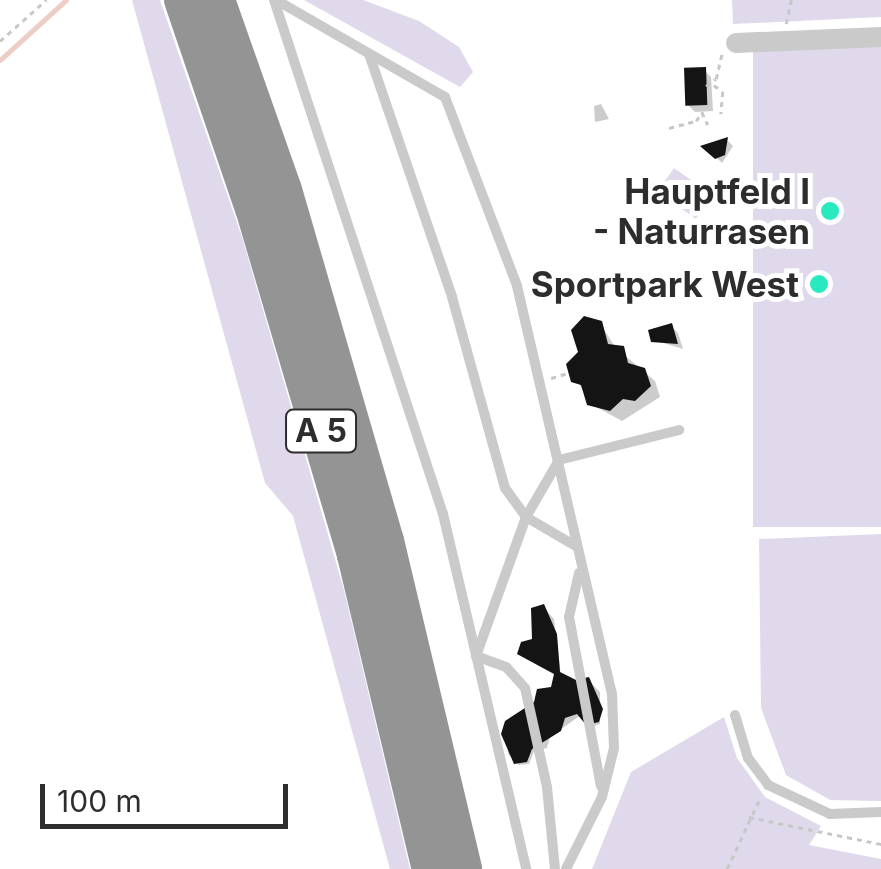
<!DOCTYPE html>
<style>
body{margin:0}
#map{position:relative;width:881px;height:869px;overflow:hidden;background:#fff;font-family:Inter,sans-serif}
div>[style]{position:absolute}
.green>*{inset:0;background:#dfd9eb;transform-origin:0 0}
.shadow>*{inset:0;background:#0003}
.stream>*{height:5px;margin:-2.5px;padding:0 2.5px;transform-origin:2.5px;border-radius:2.5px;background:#eccec4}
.building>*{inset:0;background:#141414;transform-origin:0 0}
.path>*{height:2.5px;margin-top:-1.25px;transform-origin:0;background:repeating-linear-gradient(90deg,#c7c7c7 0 5px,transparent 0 10px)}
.lane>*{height:10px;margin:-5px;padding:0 5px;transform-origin:5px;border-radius:5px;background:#cacaca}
.street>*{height:20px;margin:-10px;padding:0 10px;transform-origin:10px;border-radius:10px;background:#cacaca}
.highway>*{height:38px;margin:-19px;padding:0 19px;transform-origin:19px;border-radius:19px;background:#949494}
.dots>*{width:28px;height:28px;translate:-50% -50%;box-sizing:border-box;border:5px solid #fff;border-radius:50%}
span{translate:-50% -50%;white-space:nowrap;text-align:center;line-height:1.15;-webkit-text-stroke:10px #fff;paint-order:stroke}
.shield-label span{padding:2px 8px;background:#fff;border:2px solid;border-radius:8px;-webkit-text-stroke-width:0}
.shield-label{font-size:32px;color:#2d2d2d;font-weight:700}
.poi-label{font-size:35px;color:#2d2d2d;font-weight:700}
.right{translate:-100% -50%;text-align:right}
.scale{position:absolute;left:40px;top:784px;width:248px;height:45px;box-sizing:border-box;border:5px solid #2d2d2d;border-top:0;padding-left:12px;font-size:30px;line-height:35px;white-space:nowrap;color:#2d2d2d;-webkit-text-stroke:8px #fff;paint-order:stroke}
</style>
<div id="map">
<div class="green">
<div style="clip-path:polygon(132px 0,160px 0,242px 237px,344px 590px,410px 869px,390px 869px,293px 516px,265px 483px)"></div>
<div style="clip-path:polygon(304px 0,363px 0,419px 21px,459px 47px,473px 72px,460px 87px)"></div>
<div style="clip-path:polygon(732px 0,881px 0,881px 17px,733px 24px)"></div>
<div style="left:881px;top:39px;width:488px;height:128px;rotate:90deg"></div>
<div style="left:674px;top:168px;width:47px;height:29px;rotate:35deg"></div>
<div style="clip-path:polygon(881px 534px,881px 801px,830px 800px,786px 775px,761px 708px,759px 539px)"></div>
<div style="clip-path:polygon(724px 717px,737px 758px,765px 797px,821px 826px,809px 845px,881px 859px,881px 869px,592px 869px,631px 772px)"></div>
</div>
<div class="shadow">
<div style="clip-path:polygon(704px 70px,711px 77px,713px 111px,695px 112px,688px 105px)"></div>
<div style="clip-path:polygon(594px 106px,601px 104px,609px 119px,595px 122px)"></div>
<div style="clip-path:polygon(727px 140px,733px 146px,722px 163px,705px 147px)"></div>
<div style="clip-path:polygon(600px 323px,615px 347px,655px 381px,660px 397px,622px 421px,589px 403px,569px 364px)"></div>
<div style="clip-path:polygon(671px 326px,678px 333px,683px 349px,654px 340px)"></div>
<div style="clip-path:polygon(543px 607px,554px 619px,561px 676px,576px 683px,588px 680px,600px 692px,600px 724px,591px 727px,581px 715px,550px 737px,547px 748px,534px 751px,529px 764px,519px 765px,508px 754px,507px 722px,552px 689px,557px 675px,535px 641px)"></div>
</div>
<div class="stream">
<div style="left:0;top:60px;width:89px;rotate:-42.3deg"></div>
</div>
<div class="building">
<div style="left:706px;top:67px;width:38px;height:22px;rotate:88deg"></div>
<div style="clip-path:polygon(728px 137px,725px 155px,715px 159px,700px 146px)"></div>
<div style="clip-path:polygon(584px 316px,602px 321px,608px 344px,624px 346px,628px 363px,645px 368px,651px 386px,635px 401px,623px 399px,610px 411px,587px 405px,581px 385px,571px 382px,566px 364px,578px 352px,571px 330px)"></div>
<div style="clip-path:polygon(672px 323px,678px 344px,651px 342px,648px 330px)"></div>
<div style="clip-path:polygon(544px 604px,557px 634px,560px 672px,576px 680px,589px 677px,603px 709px,599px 722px,586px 725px,577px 714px,565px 718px,561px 731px,532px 749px,527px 762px,514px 764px,501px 734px,505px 721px,534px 702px,537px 689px,551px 687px,554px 674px,517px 654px,521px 642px,532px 639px,531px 608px)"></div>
</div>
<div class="path">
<div style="left:786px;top:24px;width:25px;rotate:-78deg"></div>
<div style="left:0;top:41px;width:62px;rotate:-41.7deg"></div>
<div style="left:714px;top:85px;width:11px;rotate:38deg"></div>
<div style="left:723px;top:92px;width:22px;rotate:95deg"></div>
<div style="left:706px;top:86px;width:12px;rotate:-35deg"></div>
<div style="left:716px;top:79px;width:26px;rotate:-77deg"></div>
<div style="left:669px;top:128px;width:28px;rotate:-15deg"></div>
<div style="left:696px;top:121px;width:11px;rotate:-56deg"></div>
<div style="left:702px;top:112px;width:14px;rotate:65deg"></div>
<div style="left:551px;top:378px;width:18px;rotate:-16deg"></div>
<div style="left:749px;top:817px;width:135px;rotate:11.6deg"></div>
<div style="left:727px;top:869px;width:78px;rotate:-65.1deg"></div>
</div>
<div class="lane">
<div style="left:274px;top:0;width:541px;rotate:71.8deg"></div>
<div style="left:443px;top:514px;width:365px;rotate:76.8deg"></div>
<div style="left:276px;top:0;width:195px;rotate:29.9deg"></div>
<div style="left:445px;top:97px;width:202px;rotate:69.1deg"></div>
<div style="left:517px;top:286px;width:419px;rotate:76.9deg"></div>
<div style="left:612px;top:694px;width:54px;rotate:87.9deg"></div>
<div style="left:614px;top:748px;width:50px;rotate:103.8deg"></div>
<div style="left:602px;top:797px;width:80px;rotate:116.6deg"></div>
<div style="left:369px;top:54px;width:257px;rotate:71.1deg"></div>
<div style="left:452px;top:297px;width:198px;rotate:74.5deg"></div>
<div style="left:505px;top:488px;width:36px;rotate:54deg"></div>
<div style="left:526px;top:517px;width:56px;rotate:30.3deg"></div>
<div style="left:579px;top:573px;width:45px;rotate:102.8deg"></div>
<div style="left:569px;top:617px;width:172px;rotate:79.3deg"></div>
<div style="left:735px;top:715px;width:45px;rotate:73.2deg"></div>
<div style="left:748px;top:758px;width:34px;rotate:53deg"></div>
<div style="left:768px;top:785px;width:68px;rotate:25.1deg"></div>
<div style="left:830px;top:814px;width:51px;rotate:-2.2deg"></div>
<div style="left:555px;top:869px;width:82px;rotate:-95.6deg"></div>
<div style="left:547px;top:787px;width:101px;rotate:-102.5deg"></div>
<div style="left:525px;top:688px;width:28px;rotate:-132deg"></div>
<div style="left:506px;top:667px;width:32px;rotate:-160deg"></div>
<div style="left:476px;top:656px;width:148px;rotate:-70.2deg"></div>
<div style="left:526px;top:517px;width:66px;rotate:-59.9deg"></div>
<div style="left:559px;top:460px;width:124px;rotate:-14deg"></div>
</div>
<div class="street">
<div style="left:736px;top:43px;width:145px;rotate:-2.4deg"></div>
</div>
<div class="highway">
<div style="left:183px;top:0;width:220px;rotate:71.2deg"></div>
<div style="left:254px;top:208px;width:362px;rotate:73.6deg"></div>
<div style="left:356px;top:555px;width:323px;rotate:76.6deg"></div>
<div style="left:216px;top:0;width:201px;rotate:70.6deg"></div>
<div style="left:283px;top:190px;width:366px;rotate:73.8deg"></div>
<div style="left:385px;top:541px;width:337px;rotate:76.6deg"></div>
</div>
<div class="dots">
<div style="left:830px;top:211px;background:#27ebbf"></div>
<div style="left:819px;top:284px;background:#27ebbf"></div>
</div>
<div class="shield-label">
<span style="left:321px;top:431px">A 5</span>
</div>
<div class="poi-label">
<span class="right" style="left:810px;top:211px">Hauptfeld I<br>- Naturrasen</span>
<span class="right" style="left:799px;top:284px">Sportpark West</span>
</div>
<div class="scale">100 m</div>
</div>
